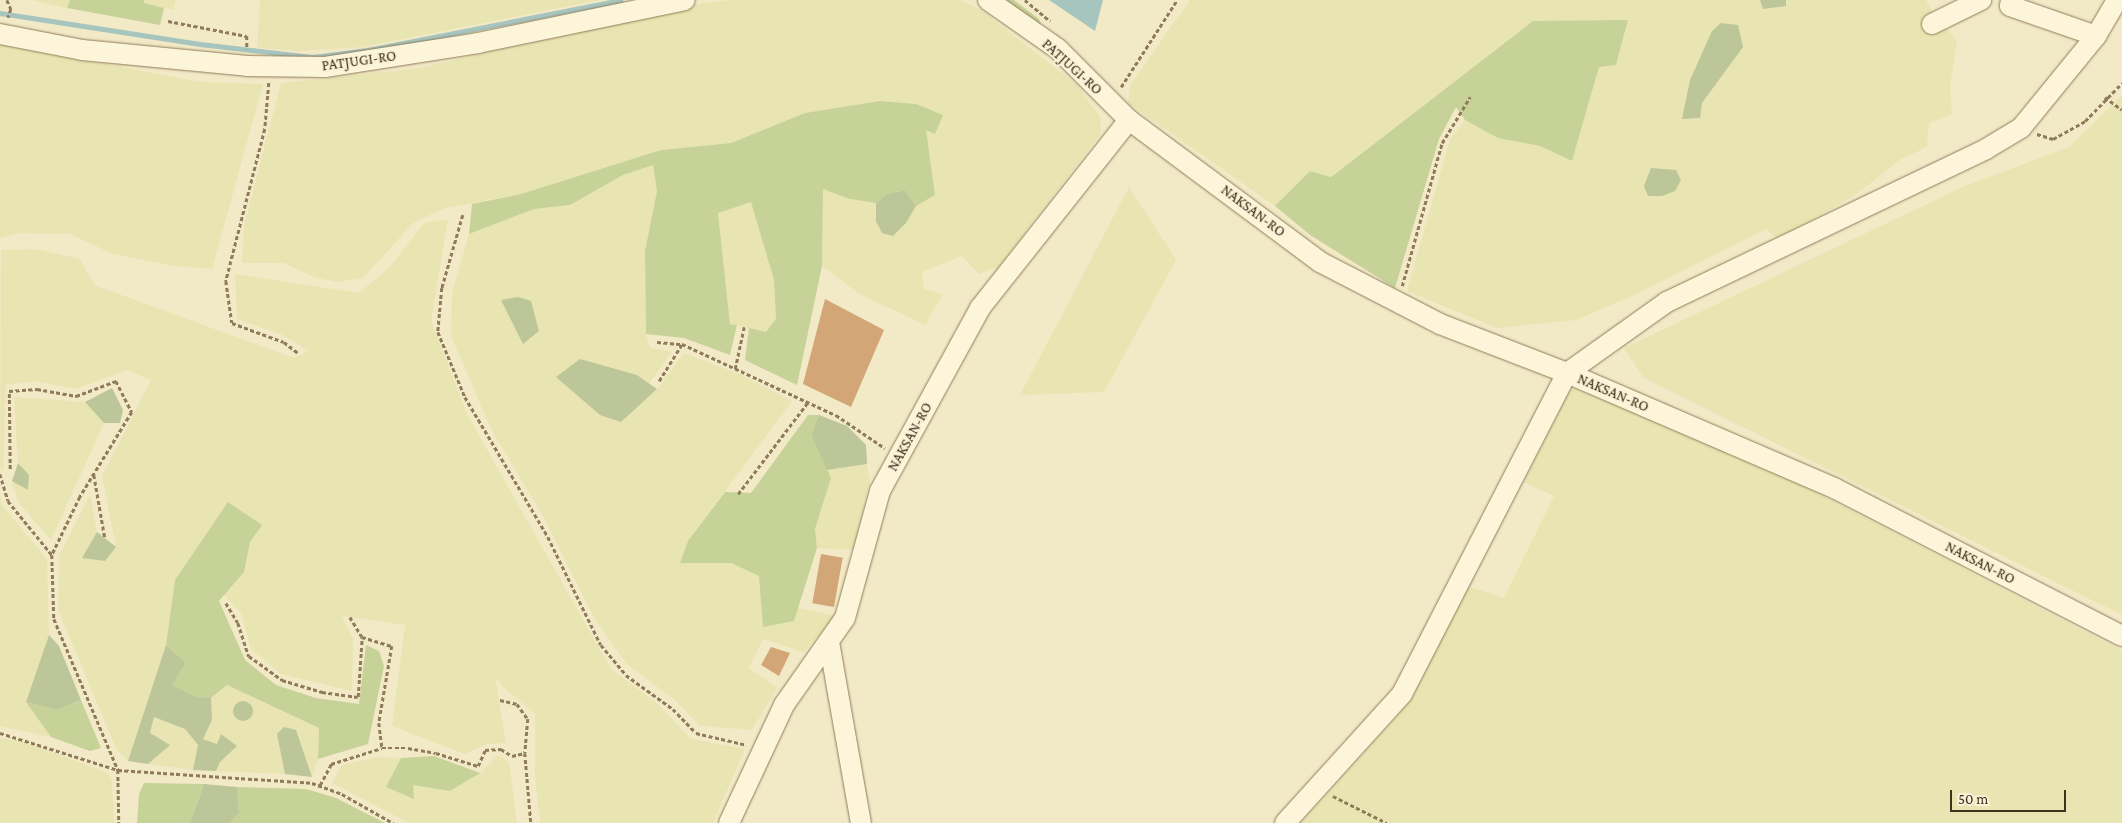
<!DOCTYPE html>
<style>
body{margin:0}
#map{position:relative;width:2122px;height:823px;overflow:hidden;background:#f2e9c6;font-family:"Crimson Pro",serif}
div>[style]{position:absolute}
.farmland>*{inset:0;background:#e8e5b2}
.green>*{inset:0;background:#c6d298}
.cemetery>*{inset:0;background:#bcc698}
.round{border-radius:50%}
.water>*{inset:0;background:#a7c5bf}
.stream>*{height:4.5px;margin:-2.25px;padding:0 2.25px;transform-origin:2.25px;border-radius:2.25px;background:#a7c5bf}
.building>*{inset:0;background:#d3a678;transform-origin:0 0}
.path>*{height:2.5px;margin-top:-1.25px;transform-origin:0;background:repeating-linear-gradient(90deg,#8f7b59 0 4px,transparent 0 6.5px)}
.roads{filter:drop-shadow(0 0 1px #8f7b59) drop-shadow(0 0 1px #8f7b59)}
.minor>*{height:20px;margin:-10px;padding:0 10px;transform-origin:10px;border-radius:10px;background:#fcf5da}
span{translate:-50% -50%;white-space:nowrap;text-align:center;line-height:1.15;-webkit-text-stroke:4px #f9f2d6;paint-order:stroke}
.street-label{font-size:15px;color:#3e311e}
.scale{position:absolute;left:1950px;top:790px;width:116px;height:22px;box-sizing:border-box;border:2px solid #3e311e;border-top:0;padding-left:6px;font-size:15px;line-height:18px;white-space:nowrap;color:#3e311e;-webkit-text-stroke:4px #f9f2d6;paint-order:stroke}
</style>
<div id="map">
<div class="farmland">
<div style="clip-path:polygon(31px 0,70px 0,67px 8px)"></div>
<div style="clip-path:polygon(144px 0,176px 0,173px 10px,144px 3px)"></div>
<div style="clip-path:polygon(260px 0,600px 0,363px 47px,300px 51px,257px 48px)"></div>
<div style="clip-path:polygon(731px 0,961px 0,981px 10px,1077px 85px,1100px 117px,1101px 133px,992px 276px,996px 267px,979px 274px,962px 256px,922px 272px,924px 289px,943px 294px,925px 325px,860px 294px,822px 266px,823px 189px,850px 199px,876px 203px,876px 221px,906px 223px,916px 206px,935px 195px,916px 104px,880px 101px,805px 113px,731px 143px,661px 150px,521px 194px,446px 208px,414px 222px,363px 278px,336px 282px,313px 277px,284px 263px,242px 263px,244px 226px,281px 83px,420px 68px,703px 3px)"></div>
<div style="clip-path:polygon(1190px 0,1760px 0,1763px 9px,1786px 6px,1786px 0,1926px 0,1933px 13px,1957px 41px,1950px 86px,1952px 114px,1929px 123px,1927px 147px,1901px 159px,1854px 196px,1778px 239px,1766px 229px,1638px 293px,1576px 320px,1497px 328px,1407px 291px,1450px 139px,1465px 120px,1498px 138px,1540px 146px,1572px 161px,1599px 67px,1616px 65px,1628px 21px,1533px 21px,1330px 177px,1310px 171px,1275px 206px,1128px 103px,1130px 85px)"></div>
<div style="clip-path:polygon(0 44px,200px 82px,263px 84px,212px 269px,174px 266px,113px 254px,70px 234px,18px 233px,0 238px)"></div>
<div style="clip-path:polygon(2122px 95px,2122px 615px,1644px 378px,1624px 348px,1965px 186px,2069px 147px)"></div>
<div style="clip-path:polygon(653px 165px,657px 191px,645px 251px,646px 334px,650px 348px,672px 352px,649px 383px,637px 375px,621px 422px,657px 389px,684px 353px,742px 375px,792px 401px,688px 541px,681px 563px,731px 563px,759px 576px,793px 621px,798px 608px,837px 616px,803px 652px,763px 639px,749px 668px,777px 688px,752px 730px,700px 726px,675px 700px,627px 664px,594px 618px,543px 516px,490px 427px,451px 336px,452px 293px,469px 234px,534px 209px,570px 205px,623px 175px)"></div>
<div style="clip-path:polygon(1129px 187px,1176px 260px,1104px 392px,1020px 395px)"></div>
<div style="clip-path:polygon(751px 201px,774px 280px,776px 319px,766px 332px,730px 324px,718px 213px)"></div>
<div style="clip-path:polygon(448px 219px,431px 321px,467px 414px,611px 669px,658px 704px,691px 739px,745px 749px,713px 823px,540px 823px,535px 776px,535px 714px,503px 687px,495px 676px,506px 743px,487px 744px,465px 754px,392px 726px,405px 625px,342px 616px,353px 639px,352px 691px,281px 674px,251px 649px,241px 613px,224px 595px,244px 572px,250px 542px,261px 525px,175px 580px,166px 645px,128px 761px,116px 748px,58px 610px,59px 555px,90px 495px,97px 532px,82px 558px,116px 547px,102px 476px,151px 380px,127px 370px,76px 389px,35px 381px,6px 385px,3px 472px,0 468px,1px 250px,35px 249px,80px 259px,94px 285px,294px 358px,309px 351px,282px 335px,237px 319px,235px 274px,359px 293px,388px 269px,424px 223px)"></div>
<div style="clip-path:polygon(1571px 387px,1750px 458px,2122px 651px,2122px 823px,1301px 823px,1400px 713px,1467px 586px,1504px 598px,1554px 496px,1524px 482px)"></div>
<div style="clip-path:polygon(14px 397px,85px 402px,104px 423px,51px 540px,18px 502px,12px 481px,27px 489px,29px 475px,18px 463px)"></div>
<div style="clip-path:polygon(867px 464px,870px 480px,853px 550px,817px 548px,815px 529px,831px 478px,827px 470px)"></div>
<div style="clip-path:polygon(0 493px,2px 505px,47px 559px,49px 635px,26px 702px,51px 737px,0 726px)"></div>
<div style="clip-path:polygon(227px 685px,319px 728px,318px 759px,312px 777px,299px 744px,277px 734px,285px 774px,216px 771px,220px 762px,220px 734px,218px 744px,203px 739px,212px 720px,211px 698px)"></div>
<div style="clip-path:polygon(154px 717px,185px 729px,198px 746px,193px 770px,148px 764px,169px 745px,150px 733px)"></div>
<div style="clip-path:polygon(0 738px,24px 742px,106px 772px,112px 780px,114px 823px,0 823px)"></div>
<div style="clip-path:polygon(498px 755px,509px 762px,517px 823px,409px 823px,332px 783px,342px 765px,378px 757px,401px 758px,386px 787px,414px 798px,412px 785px,480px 773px)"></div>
</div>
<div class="green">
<div style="clip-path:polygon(70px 0,144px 0,144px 3px,164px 8px,160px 25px,67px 8px)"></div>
<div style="clip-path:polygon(1004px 0,1014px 0,1039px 19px,1043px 30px)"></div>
<div style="clip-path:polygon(1628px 20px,1616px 65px,1599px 67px,1572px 161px,1540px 146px,1498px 138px,1465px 120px,1456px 107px,1439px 139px,1395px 288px,1310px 235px,1275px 206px,1310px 171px,1331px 177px,1533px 21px)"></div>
<div style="clip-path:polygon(880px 101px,916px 104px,943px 115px,935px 134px,926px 130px,935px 195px,916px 206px,905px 190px,887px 194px,876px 203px,850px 199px,823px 189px,822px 266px,797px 385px,745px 360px,749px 328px,766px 332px,776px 319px,774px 280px,751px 202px,718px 213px,730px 324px,737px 325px,730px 355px,684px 338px,646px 334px,645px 251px,657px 191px,653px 165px,623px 175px,570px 205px,534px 209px,469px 234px,472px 204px,521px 194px,661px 150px,731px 143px,805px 113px)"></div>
<div style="clip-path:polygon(808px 415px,819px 415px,811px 435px,831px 478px,815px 529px,817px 548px,794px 621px,763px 627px,759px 576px,731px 563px,680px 563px,688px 541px,725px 492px,751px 493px)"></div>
<div style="clip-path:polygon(228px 502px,262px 525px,250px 542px,244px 572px,219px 601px,245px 660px,276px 685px,316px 698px,359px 704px,366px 645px,379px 651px,384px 666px,368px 744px,318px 759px,319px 728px,227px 685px,211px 698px,195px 696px,172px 685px,186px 663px,166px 645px,175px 580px)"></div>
<div style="clip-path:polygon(81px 700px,101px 748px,90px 751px,51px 737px,26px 702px,57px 710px)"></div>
<div style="clip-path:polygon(434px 756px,480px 773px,450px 791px,413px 785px,414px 799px,386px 787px,401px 758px)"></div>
<div style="clip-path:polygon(144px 783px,204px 784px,190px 823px,137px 823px,139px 794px)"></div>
<div style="clip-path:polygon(237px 787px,306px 789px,336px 798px,385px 823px,230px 823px,239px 813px)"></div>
</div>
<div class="cemetery">
<div style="clip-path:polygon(1760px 0,1786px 0,1786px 6px,1763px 9px)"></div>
<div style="clip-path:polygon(1721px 23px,1738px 25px,1743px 47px,1702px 103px,1700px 118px,1682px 119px,1690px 80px,1712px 31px)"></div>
<div style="clip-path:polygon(1651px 168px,1676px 170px,1681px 180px,1675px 191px,1662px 196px,1648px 196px,1644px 186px)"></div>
<div style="clip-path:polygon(905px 190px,916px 206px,906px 223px,893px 236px,882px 233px,876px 221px,876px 203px,887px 194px)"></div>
<div style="clip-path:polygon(518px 297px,531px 301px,539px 331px,523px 344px,501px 300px)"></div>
<div style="clip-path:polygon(580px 359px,637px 375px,657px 389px,621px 422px,600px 415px,556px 377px)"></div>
<div style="clip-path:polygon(112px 388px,123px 410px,120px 423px,104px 423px,85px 402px)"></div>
<div style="clip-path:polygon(819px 415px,847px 426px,866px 445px,867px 464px,827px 470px,811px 435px)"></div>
<div style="clip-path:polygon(18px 463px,29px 475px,28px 490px,12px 481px)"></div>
<div style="clip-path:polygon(97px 532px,116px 547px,105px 561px,82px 558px)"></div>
<div style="clip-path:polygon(49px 635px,59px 646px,81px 700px,57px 710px,26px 702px)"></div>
<div style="clip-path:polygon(166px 645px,186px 663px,172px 685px,195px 696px,211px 698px,212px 720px,203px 739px,217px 744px,221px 734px,237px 746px,220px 762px,216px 771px,193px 770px,198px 745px,185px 729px,154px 717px,150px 733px,170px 745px,148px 764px,128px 761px)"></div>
<div class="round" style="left:233px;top:701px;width:20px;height:20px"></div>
<div style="clip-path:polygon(284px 727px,296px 730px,312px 777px,285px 774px,277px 734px)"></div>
<div style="clip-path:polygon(204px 784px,237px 787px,239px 813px,230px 823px,190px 823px)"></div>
</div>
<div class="water">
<div style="clip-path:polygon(1049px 0,1103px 0,1095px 31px)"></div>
</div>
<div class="stream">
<div style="left:0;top:13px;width:202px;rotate:8.8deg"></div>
<div style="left:200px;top:44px;width:114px;rotate:6.6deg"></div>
<div style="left:313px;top:57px;width:55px;rotate:-7.3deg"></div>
<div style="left:368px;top:50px;width:257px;rotate:-11.2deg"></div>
</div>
<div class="building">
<div style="clip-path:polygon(825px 299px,884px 330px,851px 407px,803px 384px)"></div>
<div style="left:821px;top:554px;width:22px;height:50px;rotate:10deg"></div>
<div style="clip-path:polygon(771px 647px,790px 653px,779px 676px,761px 665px)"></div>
</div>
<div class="path">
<div style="left:7px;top:0;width:10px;rotate:66deg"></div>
<div style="left:11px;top:9px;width:9px;rotate:108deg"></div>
<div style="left:1025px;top:0;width:33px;rotate:40deg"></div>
<div style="left:168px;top:21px;width:80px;rotate:10.8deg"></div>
<div style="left:247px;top:36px;width:13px;rotate:90deg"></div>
<div style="left:269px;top:83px;width:46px;rotate:95deg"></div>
<div style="left:265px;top:129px;width:157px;rotate:104.4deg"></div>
<div style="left:226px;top:281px;width:42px;rotate:81.9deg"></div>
<div style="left:232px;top:323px;width:55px;rotate:20.1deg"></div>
<div style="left:284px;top:342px;width:18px;rotate:38deg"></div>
<div style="left:1121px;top:87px;width:103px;rotate:-57.2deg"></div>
<div style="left:2105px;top:97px;width:21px;rotate:37deg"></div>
<div style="left:2037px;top:134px;width:17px;rotate:17deg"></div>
<div style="left:2053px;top:139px;width:37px;rotate:-29deg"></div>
<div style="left:2085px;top:121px;width:53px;rotate:-45.8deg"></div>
<div style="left:463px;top:215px;width:76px;rotate:106deg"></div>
<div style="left:442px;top:288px;width:44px;rotate:95.2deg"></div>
<div style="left:438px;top:332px;width:70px;rotate:67.4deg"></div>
<div style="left:465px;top:397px;width:163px;rotate:59.3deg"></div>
<div style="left:548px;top:537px;width:120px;rotate:63.9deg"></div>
<div style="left:601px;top:645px;width:39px;rotate:50deg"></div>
<div style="left:626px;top:675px;width:58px;rotate:35.9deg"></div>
<div style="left:673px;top:709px;width:33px;rotate:46deg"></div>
<div style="left:696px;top:733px;width:52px;rotate:13.2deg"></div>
<div style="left:1402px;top:286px;width:148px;rotate:-74.4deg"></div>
<div style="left:1442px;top:143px;width:54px;rotate:-58.7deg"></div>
<div style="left:657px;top:342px;width:25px;rotate:5deg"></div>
<div style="left:682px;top:344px;width:170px;rotate:24.8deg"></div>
<div style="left:836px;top:415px;width:59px;rotate:34deg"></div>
<div style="left:735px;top:369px;width:43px;rotate:-77.9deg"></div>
<div style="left:659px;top:381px;width:44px;rotate:-58.1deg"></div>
<div style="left:10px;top:469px;width:78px;rotate:-90.7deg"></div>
<div style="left:9px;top:391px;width:28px;rotate:-4deg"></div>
<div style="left:37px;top:389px;width:40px;rotate:10deg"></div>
<div style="left:76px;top:396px;width:43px;rotate:-20.6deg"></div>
<div style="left:116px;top:381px;width:35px;rotate:63deg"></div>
<div style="left:132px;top:412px;width:100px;rotate:121.5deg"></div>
<div style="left:80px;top:497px;width:64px;rotate:115.8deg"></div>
<div style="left:0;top:474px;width:28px;rotate:73deg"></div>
<div style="left:8px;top:501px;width:70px;rotate:50.8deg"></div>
<div style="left:52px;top:555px;width:64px;rotate:88.2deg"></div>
<div style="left:54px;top:619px;width:164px;rotate:67deg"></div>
<div style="left:118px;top:770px;width:53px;rotate:88.9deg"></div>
<div style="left:94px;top:475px;width:64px;rotate:80.1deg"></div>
<div style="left:738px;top:494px;width:116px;rotate:-52.7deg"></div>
<div style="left:226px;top:603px;width:23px;rotate:59deg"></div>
<div style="left:238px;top:623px;width:35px;rotate:72deg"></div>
<div style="left:249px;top:656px;width:41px;rotate:36deg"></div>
<div style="left:282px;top:680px;width:42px;rotate:16.7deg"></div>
<div style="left:322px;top:692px;width:36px;rotate:8deg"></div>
<div style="left:358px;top:697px;width:60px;rotate:-86.2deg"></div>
<div style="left:350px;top:617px;width:23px;rotate:59deg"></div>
<div style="left:362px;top:637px;width:31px;rotate:17deg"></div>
<div style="left:392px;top:646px;width:78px;rotate:99.6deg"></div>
<div style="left:379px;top:723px;width:25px;rotate:83deg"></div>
<div style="left:500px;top:700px;width:17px;rotate:13deg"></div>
<div style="left:517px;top:704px;width:19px;rotate:54deg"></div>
<div style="left:528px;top:719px;width:34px;rotate:95deg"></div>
<div style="left:525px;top:753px;width:70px;rotate:85.1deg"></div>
<div style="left:0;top:733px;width:124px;rotate:17.4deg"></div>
<div style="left:118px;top:770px;width:194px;rotate:3.8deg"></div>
<div style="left:312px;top:783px;width:32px;rotate:20deg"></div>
<div style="left:342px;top:794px;width:59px;rotate:29.6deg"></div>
<div style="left:320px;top:785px;width:24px;rotate:-62deg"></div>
<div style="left:331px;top:764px;width:53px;rotate:-17.4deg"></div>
<div style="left:382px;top:748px;width:26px"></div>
<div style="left:408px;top:748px;width:28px;rotate:10deg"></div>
<div style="left:436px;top:753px;width:44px;rotate:17.2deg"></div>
<div style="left:478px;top:766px;width:17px;rotate:-66deg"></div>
<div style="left:485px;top:750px;width:16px;rotate:-4deg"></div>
<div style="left:501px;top:749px;width:13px;rotate:32deg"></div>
<div style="left:512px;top:756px;width:13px;rotate:-13deg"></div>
<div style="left:1333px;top:796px;width:60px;rotate:26.6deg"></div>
</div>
<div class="roads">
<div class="minor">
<div style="left:988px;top:0;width:85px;rotate:35deg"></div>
<div style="left:1058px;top:49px;width:100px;rotate:45deg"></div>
<div style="left:1129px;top:120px;width:238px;rotate:36.6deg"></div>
<div style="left:1320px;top:262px;width:135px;rotate:27.3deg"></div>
<div style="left:1440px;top:324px;width:136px;rotate:21.1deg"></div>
<div style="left:1567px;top:373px;width:291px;rotate:23.3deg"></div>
<div style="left:1834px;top:488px;width:324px;rotate:27.2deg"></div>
<div style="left:2011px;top:0;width:6px;rotate:99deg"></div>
<div style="left:2010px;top:6px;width:91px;rotate:19.2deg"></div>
<div style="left:1932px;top:24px;width:55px;rotate:-26.1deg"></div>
<div style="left:0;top:34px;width:84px;rotate:11deg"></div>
<div style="left:82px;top:50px;width:166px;rotate:5.5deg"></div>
<div style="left:247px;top:66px;width:78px;rotate:0.7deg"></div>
<div style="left:325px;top:67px;width:155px;rotate:-8.9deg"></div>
<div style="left:478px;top:43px;width:211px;rotate:-11.7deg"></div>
<div style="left:829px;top:642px;width:184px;rotate:80deg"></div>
<div style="left:729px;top:823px;width:130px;rotate:-65deg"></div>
<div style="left:784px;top:705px;width:106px;rotate:-55deg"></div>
<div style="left:845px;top:618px;width:132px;rotate:-74.6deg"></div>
<div style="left:880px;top:491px;width:209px;rotate:-61.3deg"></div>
<div style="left:980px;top:308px;width:240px;rotate:-51.6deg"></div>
<div style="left:1285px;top:823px;width:174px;rotate:-47.8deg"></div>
<div style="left:1402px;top:694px;width:361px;rotate:-62.8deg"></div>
<div style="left:1567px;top:373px;width:123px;rotate:-35.4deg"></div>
<div style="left:1667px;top:302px;width:354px;rotate:-25.6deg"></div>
<div style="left:1986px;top:149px;width:41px;rotate:-31deg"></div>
<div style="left:2021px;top:128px;width:119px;rotate:-50.8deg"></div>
<div style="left:2096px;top:36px;width:42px;rotate:-59.7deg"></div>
</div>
</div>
<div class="street-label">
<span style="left:359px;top:61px;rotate:-8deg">PATJUGI-RO</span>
<span style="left:1072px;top:67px;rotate:42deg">PATJUGI-RO</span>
<span style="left:1253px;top:211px;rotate:37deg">NAKSAN-RO</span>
<span style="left:1613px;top:393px;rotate:23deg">NAKSAN-RO</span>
<span style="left:910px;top:437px;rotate:-61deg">NAKSAN-RO</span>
<span style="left:1980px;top:563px;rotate:27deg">NAKSAN-RO</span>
</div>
<div class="scale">50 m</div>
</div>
